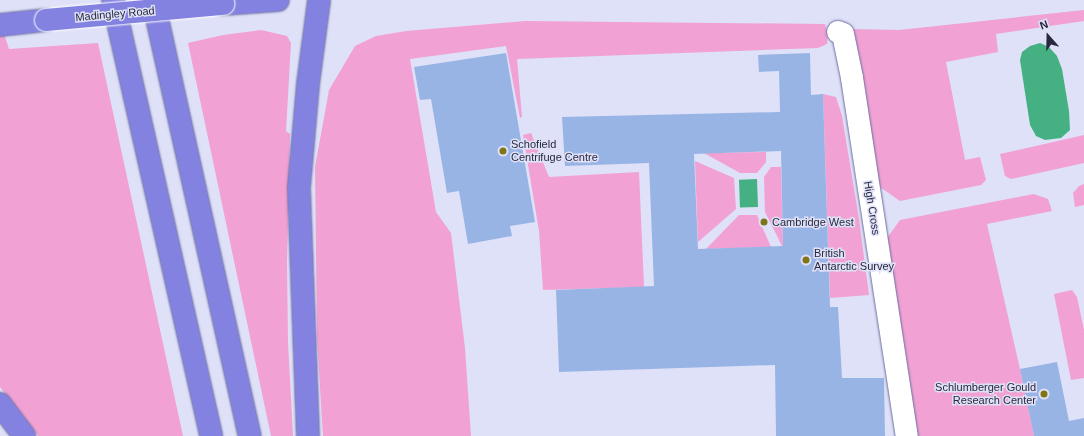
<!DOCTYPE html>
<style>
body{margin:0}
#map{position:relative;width:1084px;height:436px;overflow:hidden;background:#dfe1f8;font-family:Helvetica,sans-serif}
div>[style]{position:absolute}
.green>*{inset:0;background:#f1a1d3}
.water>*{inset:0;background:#45b182;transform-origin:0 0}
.building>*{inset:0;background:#98b4e5}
.roads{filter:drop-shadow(0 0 1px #6c6ea0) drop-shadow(0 0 1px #6c6ea0)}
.street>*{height:22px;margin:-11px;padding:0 11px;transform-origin:11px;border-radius:11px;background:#fff}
.highway>*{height:22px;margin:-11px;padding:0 11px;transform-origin:11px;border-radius:11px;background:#8382e1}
.bridges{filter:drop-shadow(0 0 1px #fff) drop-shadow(0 0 1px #fff)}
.highway-bridge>*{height:22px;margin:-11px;padding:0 11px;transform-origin:11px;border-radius:11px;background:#8382e1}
.dots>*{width:11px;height:11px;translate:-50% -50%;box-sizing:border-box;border:2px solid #dfe1f8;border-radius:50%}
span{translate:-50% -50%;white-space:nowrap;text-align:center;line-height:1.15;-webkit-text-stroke:3px #dfe1f8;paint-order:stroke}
.street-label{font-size:11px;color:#28293e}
.poi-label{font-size:11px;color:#28293e}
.left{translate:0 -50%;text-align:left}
.right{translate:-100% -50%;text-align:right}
.north{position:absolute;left:1028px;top:16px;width:40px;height:40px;-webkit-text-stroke:3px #dfe1f8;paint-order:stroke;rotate:340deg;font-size:11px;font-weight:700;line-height:16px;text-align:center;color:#28293e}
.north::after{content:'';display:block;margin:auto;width:14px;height:18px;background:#28293e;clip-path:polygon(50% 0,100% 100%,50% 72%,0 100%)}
</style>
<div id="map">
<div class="green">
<div style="clip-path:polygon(1084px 10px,1084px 21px,996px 34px,998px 52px,946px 62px,965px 160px,980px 157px,986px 180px,981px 185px,900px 201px,877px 185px,852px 29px,899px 30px)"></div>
<div style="clip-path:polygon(525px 21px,825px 24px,828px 35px,827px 44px,818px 48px,517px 59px,522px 117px,520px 118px,506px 46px,410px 59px,436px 212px,451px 233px,465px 348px,471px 436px,323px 436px,317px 338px,315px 167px,329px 90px,355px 46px,376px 36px,406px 31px)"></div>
<div style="clip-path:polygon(261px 30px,287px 36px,291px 43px,286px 131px,290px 134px,287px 262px,288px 342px,293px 436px,271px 436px,188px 43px,223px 35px)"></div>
<div style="clip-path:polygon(4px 34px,9px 49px,98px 43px,183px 436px,38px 436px,0 387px,0 35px)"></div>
<div style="clip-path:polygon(823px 94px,836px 97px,842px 116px,859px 219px,869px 295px,830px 298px)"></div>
<div style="clip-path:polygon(531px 133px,549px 177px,639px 172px,644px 287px,543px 290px,539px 231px,523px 135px)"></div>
<div style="clip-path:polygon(1084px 135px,1084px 163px,1011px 179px,1005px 176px,1000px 154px)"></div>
<div style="clip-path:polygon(766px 152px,766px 162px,757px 173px,740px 173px,704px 153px)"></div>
<div style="clip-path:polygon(695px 161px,734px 178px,736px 209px,698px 242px)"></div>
<div style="clip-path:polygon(771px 167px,781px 167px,783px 248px,765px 212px,764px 177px)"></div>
<div style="clip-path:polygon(1084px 184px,1084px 205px,1075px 207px,1073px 193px,1079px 186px)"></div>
<div style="clip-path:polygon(1034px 194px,1048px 199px,1052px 211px,987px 224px,1020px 369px,1034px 436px,915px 436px,887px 238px,900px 220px)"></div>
<div style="clip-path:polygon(739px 215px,757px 215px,771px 247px,706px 249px)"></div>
<div style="clip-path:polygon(1072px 290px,1077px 297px,1084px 330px,1084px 378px,1071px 380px,1054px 294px)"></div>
</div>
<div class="water">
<div style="clip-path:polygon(1040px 43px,1049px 47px,1057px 56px,1062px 69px,1069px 111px,1070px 130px,1061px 138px,1045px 140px,1036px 136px,1030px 125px,1020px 60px,1022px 52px,1030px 46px)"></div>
<div style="left:757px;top:179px;width:28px;height:18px;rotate:88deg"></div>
</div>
<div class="building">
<div style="clip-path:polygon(506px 53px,535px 222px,510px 226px,512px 236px,468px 244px,459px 191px,447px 193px,431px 99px,420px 100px,414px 67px)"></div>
<div style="clip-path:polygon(evenodd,810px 53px,811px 95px,823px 94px,830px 307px,838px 307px,842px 378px,884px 378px,885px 436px,776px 436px,775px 365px,559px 372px,556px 290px,654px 286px,649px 163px,565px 166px,562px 117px,780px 112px,779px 71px,759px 72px,758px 55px,810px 53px,781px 151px,783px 246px,698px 249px,694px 154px,781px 151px)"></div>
<div style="clip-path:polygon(1057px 362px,1069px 421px,1084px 418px,1084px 436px,1034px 436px,1020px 369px)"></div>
</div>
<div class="roads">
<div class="street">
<div style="left:838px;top:32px;width:5px;rotate:22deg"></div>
<div style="left:843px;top:34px;width:45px;rotate:78.4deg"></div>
<div style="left:852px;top:78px;width:362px;rotate:81.3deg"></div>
</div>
<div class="highway">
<div style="left:113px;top:0;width:447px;rotate:77.3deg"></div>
<div style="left:153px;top:0;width:447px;rotate:77.5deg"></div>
<div style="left:223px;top:4px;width:55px;rotate:-4.2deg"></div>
<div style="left:0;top:25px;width:46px;rotate:-6.2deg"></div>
<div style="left:0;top:404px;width:40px;rotate:53deg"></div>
<div style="left:308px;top:436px;width:249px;rotate:-92.1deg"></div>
<div style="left:299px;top:187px;width:103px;rotate:-85deg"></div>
<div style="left:308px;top:84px;width:85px;rotate:-82.5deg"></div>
</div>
</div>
<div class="bridges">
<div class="highway-bridge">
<div style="left:46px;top:20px;width:178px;rotate:-5.2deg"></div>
</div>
</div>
<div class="dots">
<div style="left:503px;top:151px;background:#7f7416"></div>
<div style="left:764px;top:222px;background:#7f7416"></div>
<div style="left:806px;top:260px;background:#7f7416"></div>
<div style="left:1044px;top:394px;background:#7f7416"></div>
</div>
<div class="street-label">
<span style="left:115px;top:14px;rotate:-5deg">Madingley Road</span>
<span style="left:872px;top:208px;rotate:81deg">High Cross</span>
</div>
<div class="poi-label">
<span class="left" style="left:511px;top:151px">Schofield<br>Centrifuge Centre</span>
<span class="left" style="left:772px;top:222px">Cambridge West</span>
<span class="left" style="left:814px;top:260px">British<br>Antarctic Survey</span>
<span class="right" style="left:1036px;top:394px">Schlumberger Gould<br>Research Center</span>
</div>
<div class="north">N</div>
</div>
